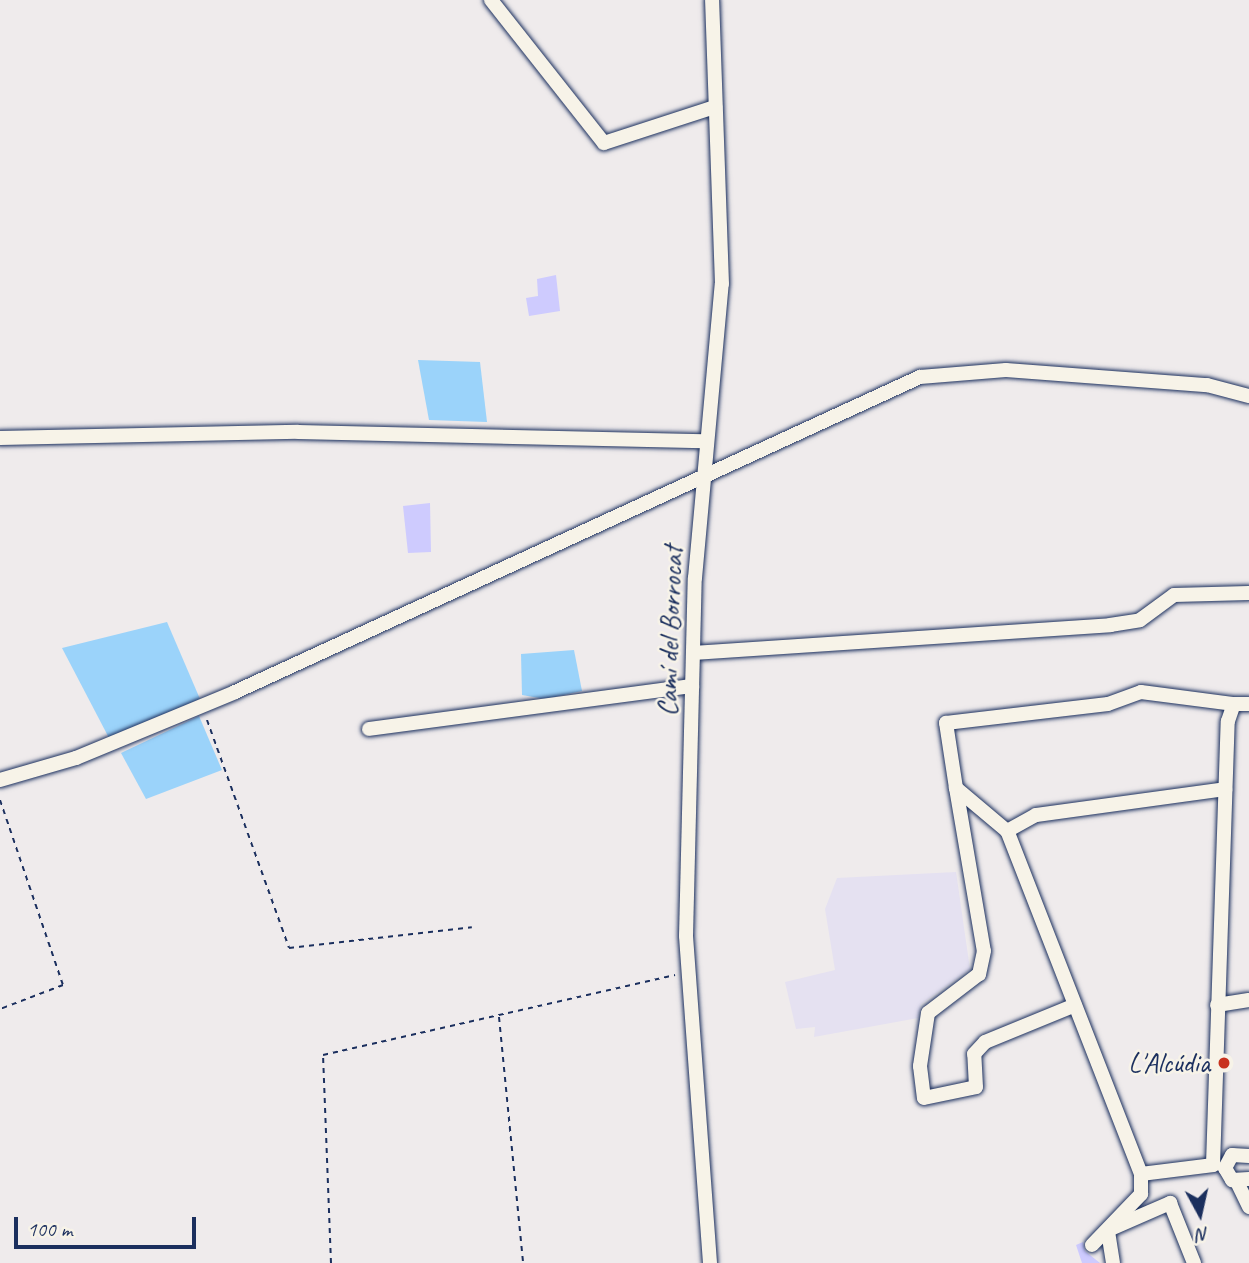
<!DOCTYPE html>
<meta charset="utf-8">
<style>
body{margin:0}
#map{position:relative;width:1249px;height:1263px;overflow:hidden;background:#efebec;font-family:Caveat,sans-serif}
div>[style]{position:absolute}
.built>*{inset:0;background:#e5e1f1}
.water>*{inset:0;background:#9bd3fa}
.building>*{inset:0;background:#cecbfe}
.path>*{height:2px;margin-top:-1px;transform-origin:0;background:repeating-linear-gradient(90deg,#1b2f5e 0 5px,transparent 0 10px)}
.roads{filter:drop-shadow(0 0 2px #1b2f5e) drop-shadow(0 0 2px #1b2f5e)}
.minor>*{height:14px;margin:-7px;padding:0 7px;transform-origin:7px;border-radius:7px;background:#f7f3e8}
.dots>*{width:19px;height:19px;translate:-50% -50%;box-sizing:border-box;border:4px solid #f7f3e8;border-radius:50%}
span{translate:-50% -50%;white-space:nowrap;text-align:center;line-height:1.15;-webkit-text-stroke:5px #f7f3e8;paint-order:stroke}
.street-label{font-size:28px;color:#1b2f5e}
.poi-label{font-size:28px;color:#1b2f5e}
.right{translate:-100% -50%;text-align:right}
.north{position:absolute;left:1165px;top:1179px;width:70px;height:70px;-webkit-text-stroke:5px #f7f3e8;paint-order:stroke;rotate:172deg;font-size:19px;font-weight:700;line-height:28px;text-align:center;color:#1b2f5e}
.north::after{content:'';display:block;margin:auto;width:24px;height:32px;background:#1b2f5e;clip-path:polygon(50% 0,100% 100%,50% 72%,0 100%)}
.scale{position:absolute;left:14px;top:1217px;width:182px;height:32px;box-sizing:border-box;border:4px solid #1b2f5e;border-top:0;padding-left:9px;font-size:21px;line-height:24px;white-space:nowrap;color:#1b2f5e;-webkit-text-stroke:5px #f7f3e8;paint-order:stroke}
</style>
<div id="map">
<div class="built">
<div style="clip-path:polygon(956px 872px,970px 969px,921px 1004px,918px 1018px,814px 1037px,815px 1027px,796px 1029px,785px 982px,835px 970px,825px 909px,837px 878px)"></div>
</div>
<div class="water">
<div style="clip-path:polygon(418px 360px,480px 362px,487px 422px,429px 420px)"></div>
<div style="clip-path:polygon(167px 622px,200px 699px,109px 738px,62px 648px)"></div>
<div style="clip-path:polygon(574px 650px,582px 691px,545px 699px,522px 695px,521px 654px)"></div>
<div style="clip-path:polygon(199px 716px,222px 770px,146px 799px,121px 753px)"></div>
</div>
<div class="building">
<div style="clip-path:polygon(556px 275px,560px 311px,529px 316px,526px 298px,538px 296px,537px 279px)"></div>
<div style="clip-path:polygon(430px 503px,431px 552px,408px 553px,403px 506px)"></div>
<div style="clip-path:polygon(1083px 1242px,1085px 1251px,1100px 1263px,1082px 1263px,1076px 1245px)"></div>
</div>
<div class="path">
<div style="left:207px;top:720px;width:242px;rotate:70.2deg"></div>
<div style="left:289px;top:948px;width:184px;rotate:-6.5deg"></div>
<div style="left:0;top:800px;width:195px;rotate:71.2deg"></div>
<div style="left:63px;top:985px;width:67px;rotate:159.1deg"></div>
<div style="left:499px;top:1017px;width:247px;rotate:84.4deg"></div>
<div style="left:331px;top:1263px;width:208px;rotate:-92.2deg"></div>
<div style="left:323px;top:1055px;width:361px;rotate:-12.8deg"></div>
</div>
<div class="roads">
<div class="minor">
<div style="left:491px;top:0;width:182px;rotate:51.7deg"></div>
<div style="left:604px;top:143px;width:117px;rotate:-18deg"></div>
<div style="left:0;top:438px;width:298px;rotate:-1.2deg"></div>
<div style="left:298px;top:432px;width:406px;rotate:1.3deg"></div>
<div style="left:693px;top:653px;width:418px;rotate:-3.8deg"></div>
<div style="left:1110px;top:625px;width:30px;rotate:-9deg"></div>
<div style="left:1140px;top:620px;width:42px;rotate:-36.3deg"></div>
<div style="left:1174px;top:595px;width:75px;rotate:-1.5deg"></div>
<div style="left:369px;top:729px;width:326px;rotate:-7.6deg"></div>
<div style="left:0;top:780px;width:79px;rotate:-16.1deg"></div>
<div style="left:76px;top:758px;width:172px;rotate:-22.5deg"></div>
<div style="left:235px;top:692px;width:754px;rotate:-24.7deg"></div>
<div style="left:920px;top:377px;width:86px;rotate:-4.7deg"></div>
<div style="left:1006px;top:370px;width:202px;rotate:4.3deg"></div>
<div style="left:1207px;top:385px;width:43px;rotate:14.7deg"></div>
<div style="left:956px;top:788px;width:165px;rotate:80.3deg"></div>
<div style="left:984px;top:951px;width:24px;rotate:102deg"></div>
<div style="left:979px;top:974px;width:64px;rotate:142.6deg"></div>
<div style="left:928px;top:1013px;width:54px;rotate:98.6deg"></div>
<div style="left:920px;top:1066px;width:32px;rotate:83deg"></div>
<div style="left:924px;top:1098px;width:53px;rotate:-11.9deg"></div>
<div style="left:976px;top:1087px;width:33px;rotate:-93deg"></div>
<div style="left:974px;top:1054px;width:16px;rotate:-47deg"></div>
<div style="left:985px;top:1042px;width:97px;rotate:-22.3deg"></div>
<div style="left:1007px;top:831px;width:67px;rotate:-139.9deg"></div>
<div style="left:956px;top:788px;width:66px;rotate:-98.7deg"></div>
<div style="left:946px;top:723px;width:163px;rotate:-6.7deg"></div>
<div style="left:1108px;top:704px;width:35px;rotate:-20deg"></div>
<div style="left:1141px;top:692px;width:94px;rotate:7.4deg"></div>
<div style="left:1217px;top:1005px;width:32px;rotate:-9deg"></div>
<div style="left:1249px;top:1156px;width:17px;rotate:-177deg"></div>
<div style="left:1232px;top:1155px;width:15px;rotate:118deg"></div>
<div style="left:1225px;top:1168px;width:14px;rotate:60deg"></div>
<div style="left:1232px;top:1180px;width:17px;rotate:-3deg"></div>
<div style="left:1141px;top:1174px;width:368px;rotate:-111.3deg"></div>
<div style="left:1007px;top:831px;width:33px;rotate:-29deg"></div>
<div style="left:1036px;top:815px;width:191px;rotate:-7.8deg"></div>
<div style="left:1237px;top:1182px;width:28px;rotate:64deg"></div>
<div style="left:1092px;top:1245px;width:71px;rotate:-46.1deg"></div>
<div style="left:1141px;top:1194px;width:20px;rotate:-90deg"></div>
<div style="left:1141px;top:1174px;width:73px;rotate:-7.1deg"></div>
<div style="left:1213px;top:1165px;width:444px;rotate:-88.1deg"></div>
<div style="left:1228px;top:721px;width:18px;rotate:-71deg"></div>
<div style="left:1234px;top:704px;width:15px"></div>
<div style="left:710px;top:1263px;width:328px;rotate:-94.2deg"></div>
<div style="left:686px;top:936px;width:358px;rotate:-88.6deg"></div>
<div style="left:695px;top:578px;width:295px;rotate:-84.8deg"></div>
<div style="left:722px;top:284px;width:284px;rotate:-92deg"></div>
<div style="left:1113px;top:1263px;width:33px;rotate:-99deg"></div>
<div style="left:1108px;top:1230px;width:68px;rotate:-23.5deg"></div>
<div style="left:1170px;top:1203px;width:65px;rotate:68.2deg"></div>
</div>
</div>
<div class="dots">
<div style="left:1224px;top:1063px;background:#c8321e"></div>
</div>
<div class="street-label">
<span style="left:670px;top:631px;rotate:-88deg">Camí del Borrocat</span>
</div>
<div class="poi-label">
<span class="right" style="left:1210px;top:1063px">L'Alcúdia</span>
</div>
<div class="north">N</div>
<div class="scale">100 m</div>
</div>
